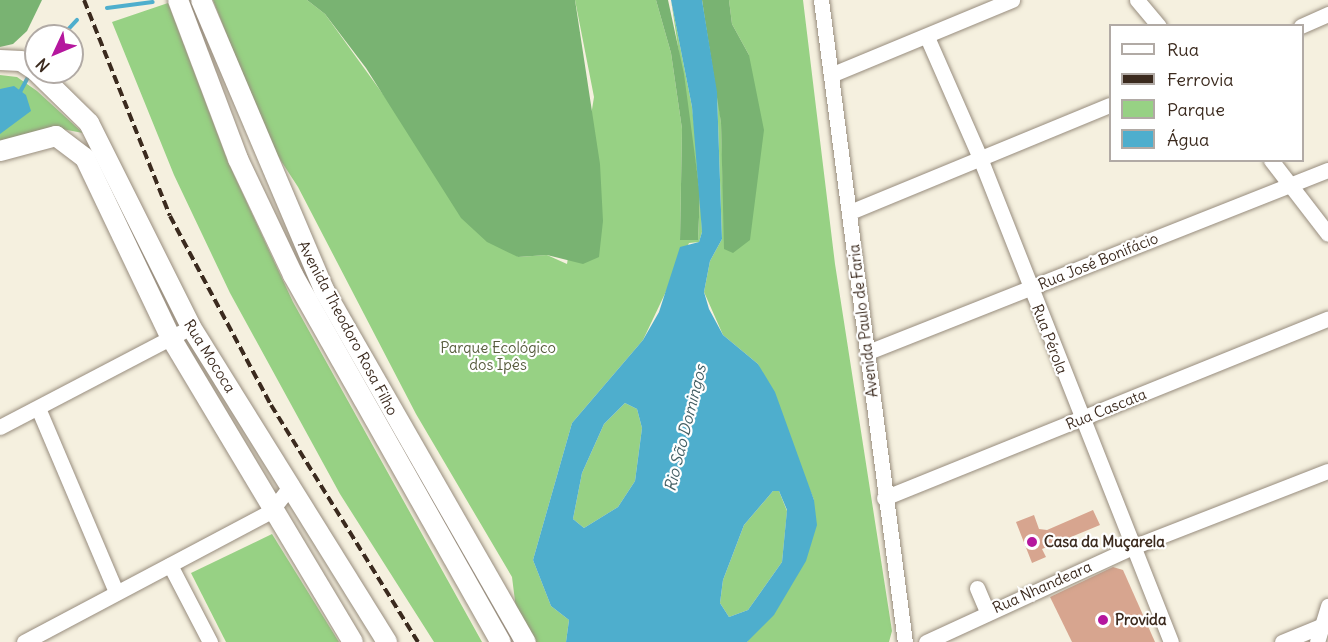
<!DOCTYPE html>
<meta charset="utf-8">
<style>
body{margin:0}
#map{position:relative;width:1328px;height:642px;overflow:hidden;background:#f5f0df;font-family:Delius,sans-serif}
div>[style]{position:absolute}
.green>*{inset:0;background:#97d184}
.forest>*{inset:0;background:#79b372}
.water>*{inset:0;background:#4eaecd}
.stream>*{height:4px;margin:-2px;padding:0 2px;transform-origin:2px;border-radius:2px;background:#4eaecd}
.building>*{inset:0;background:#d7a58f}
.roads{filter:drop-shadow(0 0 2px #988d7e) drop-shadow(0 0 2px #988d7e)}
.minor>*{height:15px;margin:-7.5px;padding:0 7.5px;transform-origin:7.5px;border-radius:7.5px;background:#fff}
.major>*{height:20px;margin:-10px;padding:0 10px;transform-origin:10px;border-radius:10px;background:#fff}
.rail>*{height:4px;margin-top:-2px;transform-origin:0;background:repeating-linear-gradient(90deg,#3b2a1e 0 9px,transparent 0 13.5px)}
.dots>*{width:16px;height:16px;translate:-50% -50%;box-sizing:border-box;border:3px solid #fff;border-radius:50%}
span{translate:-50% -50%;white-space:nowrap;text-align:center;line-height:1.15;-webkit-text-stroke:4.5px #fff;paint-order:stroke}
.street-label{font-size:15px;color:#3b2a1e}
.park-label{font-size:15px;color:#575c3d}
.poi-label{font-size:15px;color:#3b2a1e;font-weight:700}
.left{translate:0 -50%;text-align:left}
.water-label{font-size:16px;color:#435f64;font-style:italic}
.legend{position:absolute;left:1109px;top:24px;width:195px;height:138px;box-sizing:border-box;background:#fff;border:2px solid #b1aaa5;margin:0;padding:8px 10px;list-style:none;font-size:18px;color:#3b2a1e}
.legend li{display:flex;align-items:center;gap:12px;height:30px}
.legend b{width:30px;border:2px solid #b1aaa5}
.north{position:absolute;left:24px;top:24px;width:60px;height:60px;box-sizing:border-box;background:#fff;border:2px solid #b1aaa5;border-radius:50%;rotate:226deg;font-size:16px;font-weight:700;line-height:24px;text-align:center;color:#3b2a1e}
.north::after{content:'';display:block;margin:auto;width:21px;height:27px;background:#b5179e;clip-path:polygon(50% 0,100% 100%,50% 72%,0 100%)}
</style>
<div id="map">
<div class="green">
<div style="clip-path:polygon(213px 0,307px 0,325px 14px,411px 133px,518px 257px,547px 255px,567px 264px,594px 97px,575px 0,656px 0,671px 53px,682px 129px,680px 240px,698px 240px,700px 194px,671px 0,692px 107px,699px 165px,702px 232px,699px 242px,689px 243px,643px 340px,572px 423px,533px 560px,551px 606px,569px 620px,566px 642px,536px 642px,516px 609px,512px 577px,416px 414px,298px 187px,270px 144px)"></div>
<div style="clip-path:polygon(702px 0,715px 67px,721px 123px,723px 186px,749px 55px,732px 24px,729px 0,803px 0,835px 264px,892px 631px,889px 642px,747px 642px,814px 500px,758px 364px,723px 335px,704px 292px,710px 261px,722px 239px,717px 92px)"></div>
<div style="clip-path:polygon(168px 3px,228px 162px,293px 302px,482px 642px,434px 642px,340px 494px,230px 293px,174px 175px,112px 22px)"></div>
<div style="clip-path:polygon(0 75px,17px 77px,37px 91px,83px 133px,51px 127px,0 144px)"></div>
<div style="clip-path:polygon(625px 403px,637px 409px,642px 428px,635px 481px,618px 507px,584px 528px,573px 519px,582px 473px,604px 424px)"></div>
<div style="clip-path:polygon(773px 491px,779px 491px,787px 511px,782px 562px,748px 610px,729px 617px,720px 603px,723px 580px,744px 525px)"></div>
<div style="clip-path:polygon(272px 534px,339px 642px,226px 642px,191px 573px)"></div>
</div>
<div class="forest">
<div style="clip-path:polygon(0 0,42px 0,27px 31px,13px 44px,0 47px)"></div>
<div style="clip-path:polygon(307px 0,575px 0,600px 164px,603px 221px,599px 257px,583px 264px,547px 255px,518px 257px,487px 242px,461px 218px,366px 68px,325px 14px)"></div>
<div style="clip-path:polygon(656px 0,668px 0,684px 74px,700px 194px,698px 240px,680px 240px,682px 129px,671px 53px)"></div>
<div style="clip-path:polygon(702px 0,729px 0,732px 24px,749px 55px,764px 130px,750px 240px,733px 253px,724px 249px,721px 123px)"></div>
</div>
<div class="water">
<div style="clip-path:polygon(evenodd,671px 0,702px 0,717px 92px,722px 239px,710px 261px,704px 292px,709px 309px,723px 335px,758px 364px,775px 392px,814px 500px,817px 525px,806px 561px,774px 615px,747px 642px,566px 642px,569px 620px,551px 606px,533px 560px,572px 423px,643px 340px,659px 312px,680px 247px,699px 242px,702px 232px,692px 107px,671px 0,625px 403px,637px 409px,642px 428px,635px 481px,618px 507px,584px 528px,573px 519px,582px 473px,604px 424px,625px 403px,671px 0,773px 491px,779px 491px,787px 510px,782px 562px,748px 610px,729px 617px,720px 603px,723px 580px,744px 525px,773px 491px)"></div>
<div style="clip-path:polygon(14px 86px,26px 95px,31px 111px,0 134px,0 89px)"></div>
</div>
<div class="stream">
<div style="left:107px;top:8px;width:46px;rotate:-7.4deg"></div>
<div style="left:62px;top:36px;width:22px;rotate:-47deg"></div>
<div style="left:19px;top:94px;width:21px;rotate:-62deg"></div>
</div>
<div class="building">
<div style="clip-path:polygon(1093px 510px,1100px 525px,1042px 549px,1046px 557px,1032px 563px,1016px 522px,1034px 515px,1039px 529px,1047px 530px)"></div>
<div style="clip-path:polygon(1113px 567px,1123px 570px,1155px 642px,1072px 642px,1050px 597px)"></div>
</div>
<div class="roads">
<div class="minor">
<div style="left:821px;top:0;width:647px;rotate:82.55deg"></div>
<div style="left:1137px;top:0;width:34px;rotate:50deg"></div>
<div style="left:1301px;top:26px;width:30px;rotate:-24deg"></div>
<div style="left:927px;top:37px;width:132px;rotate:66.3deg"></div>
<div style="left:980px;top:158px;width:520px;rotate:68.46deg"></div>
<div style="left:833px;top:74px;width:194px;rotate:-22.5deg"></div>
<div style="left:1271px;top:160px;width:93px;rotate:52.4deg"></div>
<div style="left:850px;top:212px;width:281px;rotate:-22.4deg"></div>
<div style="left:868px;top:352px;width:495px;rotate:-21.6deg"></div>
<div style="left:38px;top:408px;width:200px;rotate:67deg"></div>
<div style="left:0;top:427px;width:216px;rotate:-27.6deg"></div>
<div style="left:884px;top:498px;width:479px;rotate:-22deg"></div>
<div style="left:170px;top:565px;width:87px;rotate:62.5deg"></div>
<div style="left:977px;top:588px;width:26px;rotate:67deg"></div>
<div style="left:24px;top:642px;width:280px;rotate:-27.9deg"></div>
<div style="left:271px;top:511px;width:33px;rotate:-52deg"></div>
<div style="left:926px;top:642px;width:225px;rotate:-24.7deg"></div>
<div style="left:1130px;top:548px;width:212px;rotate:-21.3deg"></div>
<div style="left:1282px;top:642px;width:50px;rotate:-22.4deg"></div>
<div style="left:1317px;top:642px;width:38px;rotate:-73deg"></div>
</div>
<div class="major">
<div style="left:178px;top:0;width:170px;rotate:69.3deg"></div>
<div style="left:238px;top:159px;width:128px;rotate:64.6deg"></div>
<div style="left:293px;top:275px;width:422px;rotate:60.5deg"></div>
<div style="left:201px;top:0;width:315px;rotate:67deg"></div>
<div style="left:324px;top:290px;width:406px;rotate:60.2deg"></div>
<div style="left:0;top:60px;width:21px;rotate:3deg"></div>
<div style="left:21px;top:61px;width:18px;rotate:34deg"></div>
<div style="left:37px;top:72px;width:73px;rotate:44.4deg"></div>
<div style="left:89px;top:123px;width:228px;rotate:63.4deg"></div>
<div style="left:191px;top:327px;width:371px;rotate:58.1deg"></div>
<div style="left:0;top:151px;width:58px;rotate:-15deg"></div>
<div style="left:56px;top:136px;width:36px;rotate:37deg"></div>
<div style="left:85px;top:158px;width:199px;rotate:64.5deg"></div>
<div style="left:171px;top:338px;width:354px;rotate:59.1deg"></div>
</div>
</div>
<div class="rail">
<div style="left:84px;top:0;width:232px;rotate:68.3deg"></div>
<div style="left:170px;top:216px;width:214px;rotate:61.9deg"></div>
<div style="left:271px;top:405px;width:279px;rotate:58.2deg"></div>
</div>
<div class="dots">
<div style="left:1032px;top:542px;background:#b5179e"></div>
<div style="left:1103px;top:620px;background:#b5179e"></div>
</div>
<div class="street-label">
<span style="left:1098px;top:261px;rotate:-22deg">Rua José Bonifácio</span>
<span style="left:863px;top:321px;rotate:-97deg">Avenida Paulo de Faria</span>
<span style="left:348px;top:328px;rotate:62deg">Avenida Theodoro Rosa Filho</span>
<span style="left:1050px;top:339px;rotate:69deg">Rua Pérola</span>
<span style="left:210px;top:356px;rotate:58deg">Rua Mococa</span>
<span style="left:1106px;top:409px;rotate:-22deg">Rua Cascata</span>
<span style="left:1042px;top:587px;rotate:-24deg">Rua Nhandeara</span>
</div>
<div class="park-label">
<span style="left:498px;top:356px">Parque Ecológico<br>dos Ipês</span>
</div>
<div class="poi-label">
<span class="left" style="left:1044px;top:542px">Casa da Muçarela</span>
<span class="left" style="left:1115px;top:620px">Provida</span>
</div>
<div class="water-label">
<span style="left:685px;top:428px;rotate:-76deg">Rio São Domingos</span>
</div>
<ul class="legend">
<li><b style="height:8px;background:#fff"></b>Rua</li>
<li><b style="height:8px;background:#3b2a1e"></b>Ferrovia</li>
<li><b style="height:16px;background:#97d184"></b>Parque</li>
<li><b style="height:16px;background:#4eaecd"></b>Água</li>
</ul>
<div class="north">N</div>
</div>
